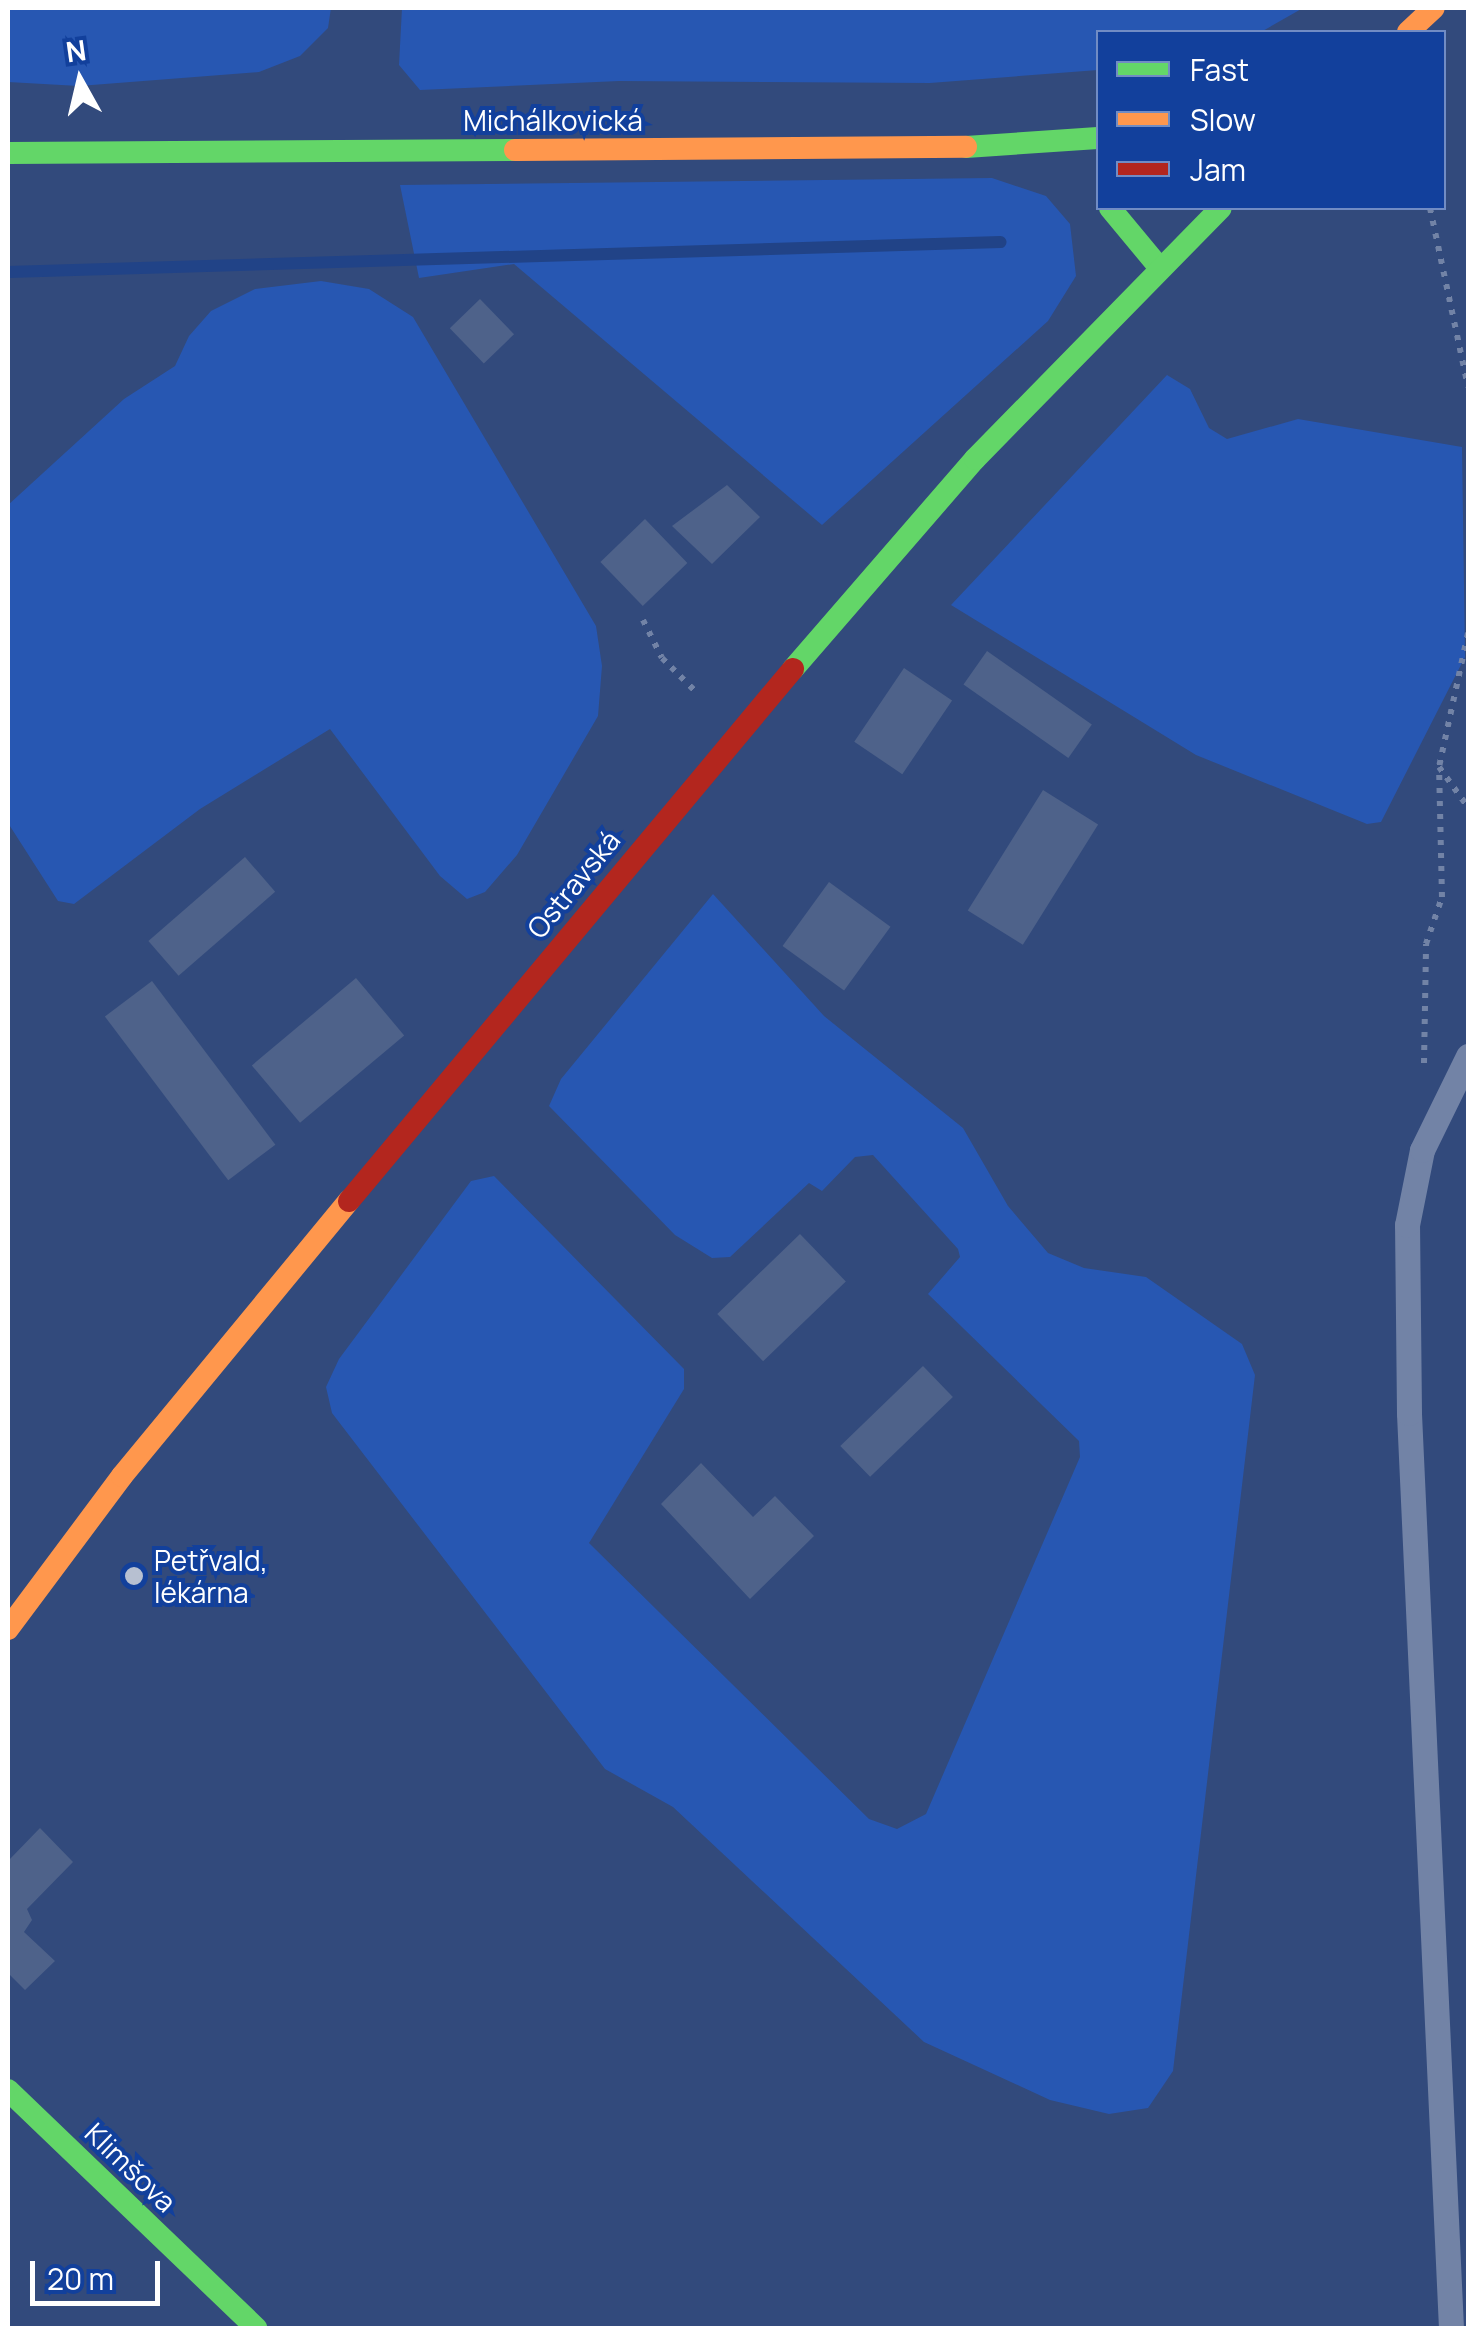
<!DOCTYPE html>
<meta charset="utf-8">
<style>
body{margin:0}
#map{position:relative;width:1476px;height:2336px;overflow:hidden;background:#324a7c;font-family:Manrope,sans-serif}
div>[style]{position:absolute}
.green>*{inset:0;background:#2757b2}
.stream>*{height:12px;margin:-6px;padding:0 6px;transform-origin:6px;border-radius:6px;background:#214387}
.building>*{inset:0;background:#4e628a;transform-origin:0 0}
.path>*{height:6px;margin-top:-3px;transform-origin:0;background:repeating-linear-gradient(90deg,#7283a6 0 5px,transparent 0 13px)}
.lane>*{height:25px;margin:-12.5px;padding:0 12.5px;transform-origin:12.5px;border-radius:12.5px;background:#7283a6}
.fast>*{height:22px;margin:-11px;padding:0 11px;transform-origin:11px;border-radius:11px;background:#63d668}
.slow>*{height:22px;margin:-11px;padding:0 11px;transform-origin:11px;border-radius:11px;background:#ff974d}
.jam>*{height:22px;margin:-11px;padding:0 11px;transform-origin:11px;border-radius:11px;background:#b3261e}
.dots>*{width:28px;height:28px;translate:-50% -50%;box-sizing:border-box;border:5px solid #12409c;border-radius:50%}
span{translate:-50% -50%;white-space:nowrap;text-align:center;line-height:1.15;-webkit-text-stroke:8px #12409c;paint-order:stroke}
.street-label{font-size:28px;color:#fff}
.poi-label{font-size:28px;color:#fff}
.left{translate:0 -50%;text-align:left}
.frame{position:absolute;inset:0;border:10px solid #fff;pointer-events:none}
.legend{position:absolute;left:1096px;top:30px;width:350px;height:180px;box-sizing:border-box;background:#12409c;border:2px solid #718cc4;margin:0;padding:12px 18px;list-style:none;font-size:30px;color:#fff}
.legend li{display:flex;align-items:center;gap:20px;height:50px}
.legend b{width:50px;border:2px solid #718cc4}
.north{position:absolute;left:30px;top:30px;width:100px;height:100px;-webkit-text-stroke:8px #12409c;paint-order:stroke;rotate:352deg;font-size:28px;font-weight:700;line-height:40px;text-align:center;color:#fff}
.north::after{content:'';display:block;margin:auto;width:35px;height:45px;background:#fff;clip-path:polygon(50% 0,100% 100%,50% 72%,0 100%)}
.scale{position:absolute;left:30px;top:2261px;width:130px;height:45px;box-sizing:border-box;border:5px solid #fff;border-top:0;padding-left:12px;font-size:30px;line-height:35px;white-space:nowrap;color:#fff;-webkit-text-stroke:8px #12409c;paint-order:stroke}
</style>
<div id="map">
<div class="green">
<div style="clip-path:polygon(8px 8px,331px 8px,328px 28px,300px 56px,259px 72px,79px 86px,8px 82px)"></div>
<div style="clip-path:polygon(402px 8px,1303px 8px,1261px 32px,1098px 32px,1098px 70px,930px 83px,619px 81px,420px 90px,399px 65px)"></div>
<div style="clip-path:polygon(992px 178px,1046px 196px,1070px 224px,1076px 276px,1048px 321px,822px 525px,514px 264px,419px 278px,400px 185px)"></div>
<div style="clip-path:polygon(321px 281px,369px 289px,413px 317px,596px 626px,602px 666px,598px 716px,517px 855px,485px 892px,467px 899px,440px 876px,330px 729px,200px 809px,74px 904px,58px 901px,8px 823px,8px 505px,124px 399px,175px 366px,189px 336px,211px 311px,255px 289px)"></div>
<div style="clip-path:polygon(1167px 375px,1190px 389px,1209px 428px,1227px 439px,1298px 419px,1462px 447px,1465px 657px,1381px 822px,1367px 824px,1196px 755px,951px 605px)"></div>
<div style="clip-path:polygon(713px 894px,824px 1016px,963px 1128px,1008px 1206px,1048px 1253px,1084px 1268px,1146px 1277px,1242px 1344px,1255px 1375px,1173px 2071px,1148px 2108px,1109px 2114px,1050px 2100px,924px 2042px,673px 1807px,605px 1769px,332px 1413px,326px 1387px,339px 1359px,471px 1181px,494px 1176px,684px 1369px,684px 1389px,589px 1543px,869px 1819px,897px 1829px,926px 1814px,1080px 1457px,1079px 1441px,928px 1294px,960px 1257px,958px 1249px,873px 1155px,855px 1157px,822px 1191px,809px 1183px,730px 1257px,712px 1258px,675px 1235px,549px 1106px,561px 1079px)"></div>
</div>
<div class="stream">
<div style="left:8px;top:272px;width:993px;rotate:-1.73deg"></div>
</div>
<div class="building">
<div style="left:480px;top:299px;width:49px;height:42px;rotate:46deg"></div>
<div style="clip-path:polygon(727px 485px,760px 517px,712px 564px,672px 526px)"></div>
<div style="left:645px;top:519px;width:61px;height:62px;rotate:46deg"></div>
<div style="left:987px;top:651px;width:128px;height:41px;rotate:35deg"></div>
<div style="left:904px;top:668px;width:58px;height:89px;rotate:34deg"></div>
<div style="left:1043px;top:790px;width:65px;height:142px;rotate:32deg"></div>
<div style="left:245px;top:857px;width:46px;height:128px;rotate:49deg"></div>
<div style="left:829px;top:882px;width:76px;height:79px;rotate:36deg"></div>
<div style="left:356px;top:978px;width:75px;height:136px;rotate:50deg"></div>
<div style="left:152px;top:981px;width:205px;height:59px;rotate:53deg"></div>
<div style="left:800px;top:1234px;width:66px;height:115px;rotate:46deg"></div>
<div style="left:923px;top:1366px;width:43px;height:115px;rotate:46deg"></div>
<div style="clip-path:polygon(701px 1463px,753px 1517px,775px 1496px,814px 1536px,750px 1599px,661px 1504px)"></div>
<div style="clip-path:polygon(40px 1828px,73px 1862px,27px 1909px,32px 1920px,24px 1932px,55px 1961px,25px 1990px,8px 1973px,8px 1861px)"></div>
</div>
<div class="path">
<div style="left:1430px;top:208px;width:183px;rotate:78deg"></div>
<div style="left:643px;top:620px;width:42px;rotate:63.4deg"></div>
<div style="left:662px;top:658px;width:48px;rotate:45deg"></div>
<div style="left:1468px;top:633px;width:137px;rotate:102.2deg"></div>
<div style="left:1439px;top:767px;width:49px;rotate:54.1deg"></div>
<div style="left:1424px;top:1063px;width:119px;rotate:-89deg"></div>
<div style="left:1426px;top:944px;width:50px;rotate:-71.2deg"></div>
<div style="left:1442px;top:897px;width:130px;rotate:-91.3deg"></div>
</div>
<div class="lane">
<div style="left:1451px;top:2328px;width:916px;rotate:-92.63deg"></div>
<div style="left:1409px;top:1413px;width:188px;rotate:-90.6deg"></div>
<div style="left:1407px;top:1225px;width:76px;rotate:-78.7deg"></div>
<div style="left:1422px;top:1150px;width:105px;rotate:-63.9deg"></div>
</div>
<div class="fast">
<div style="left:966px;top:147px;width:132px;rotate:-3.9deg"></div>
<div style="left:8px;top:153px;width:507px;rotate:-0.34deg"></div>
<div style="left:1110px;top:208px;width:77px;rotate:50.3deg"></div>
<div style="left:793px;top:669px;width:278px;rotate:-49.1deg"></div>
<div style="left:975px;top:459px;width:351px;rotate:-45.6deg"></div>
<div style="left:8px;top:2090px;width:344px;rotate:43.8deg"></div>
</div>
<div class="slow">
<div style="left:1408px;top:32px;width:35px;rotate:-43deg"></div>
<div style="left:515px;top:150px;width:451px;rotate:-0.4deg"></div>
<div style="left:8px;top:1629px;width:191px;rotate:-53.3deg"></div>
<div style="left:122px;top:1476px;width:357px;rotate:-50.5deg"></div>
</div>
<div class="jam">
<div style="left:349px;top:1201px;width:693px;rotate:-50.15deg"></div>
</div>
<div class="dots">
<div style="left:134px;top:1576px;background:#b7c0d1"></div>
</div>
<div class="street-label">
<span style="left:553px;top:120px">Michálkovická</span>
<span style="left:573px;top:884px;rotate:-51deg">Ostravská</span>
<span style="left:131px;top:2167px;rotate:44deg">Klimšova</span>
</div>
<div class="poi-label">
<span class="left" style="left:154px;top:1576px">Petřvald,<br>lékárna</span>
</div>
<div class="frame"></div>
<ul class="legend">
<li><b style="height:12px;background:#63d668"></b>Fast</li>
<li><b style="height:12px;background:#ff974d"></b>Slow</li>
<li><b style="height:12px;background:#b3261e"></b>Jam</li>
</ul>
<div class="north">N</div>
<div class="scale">20 m</div>
</div>
